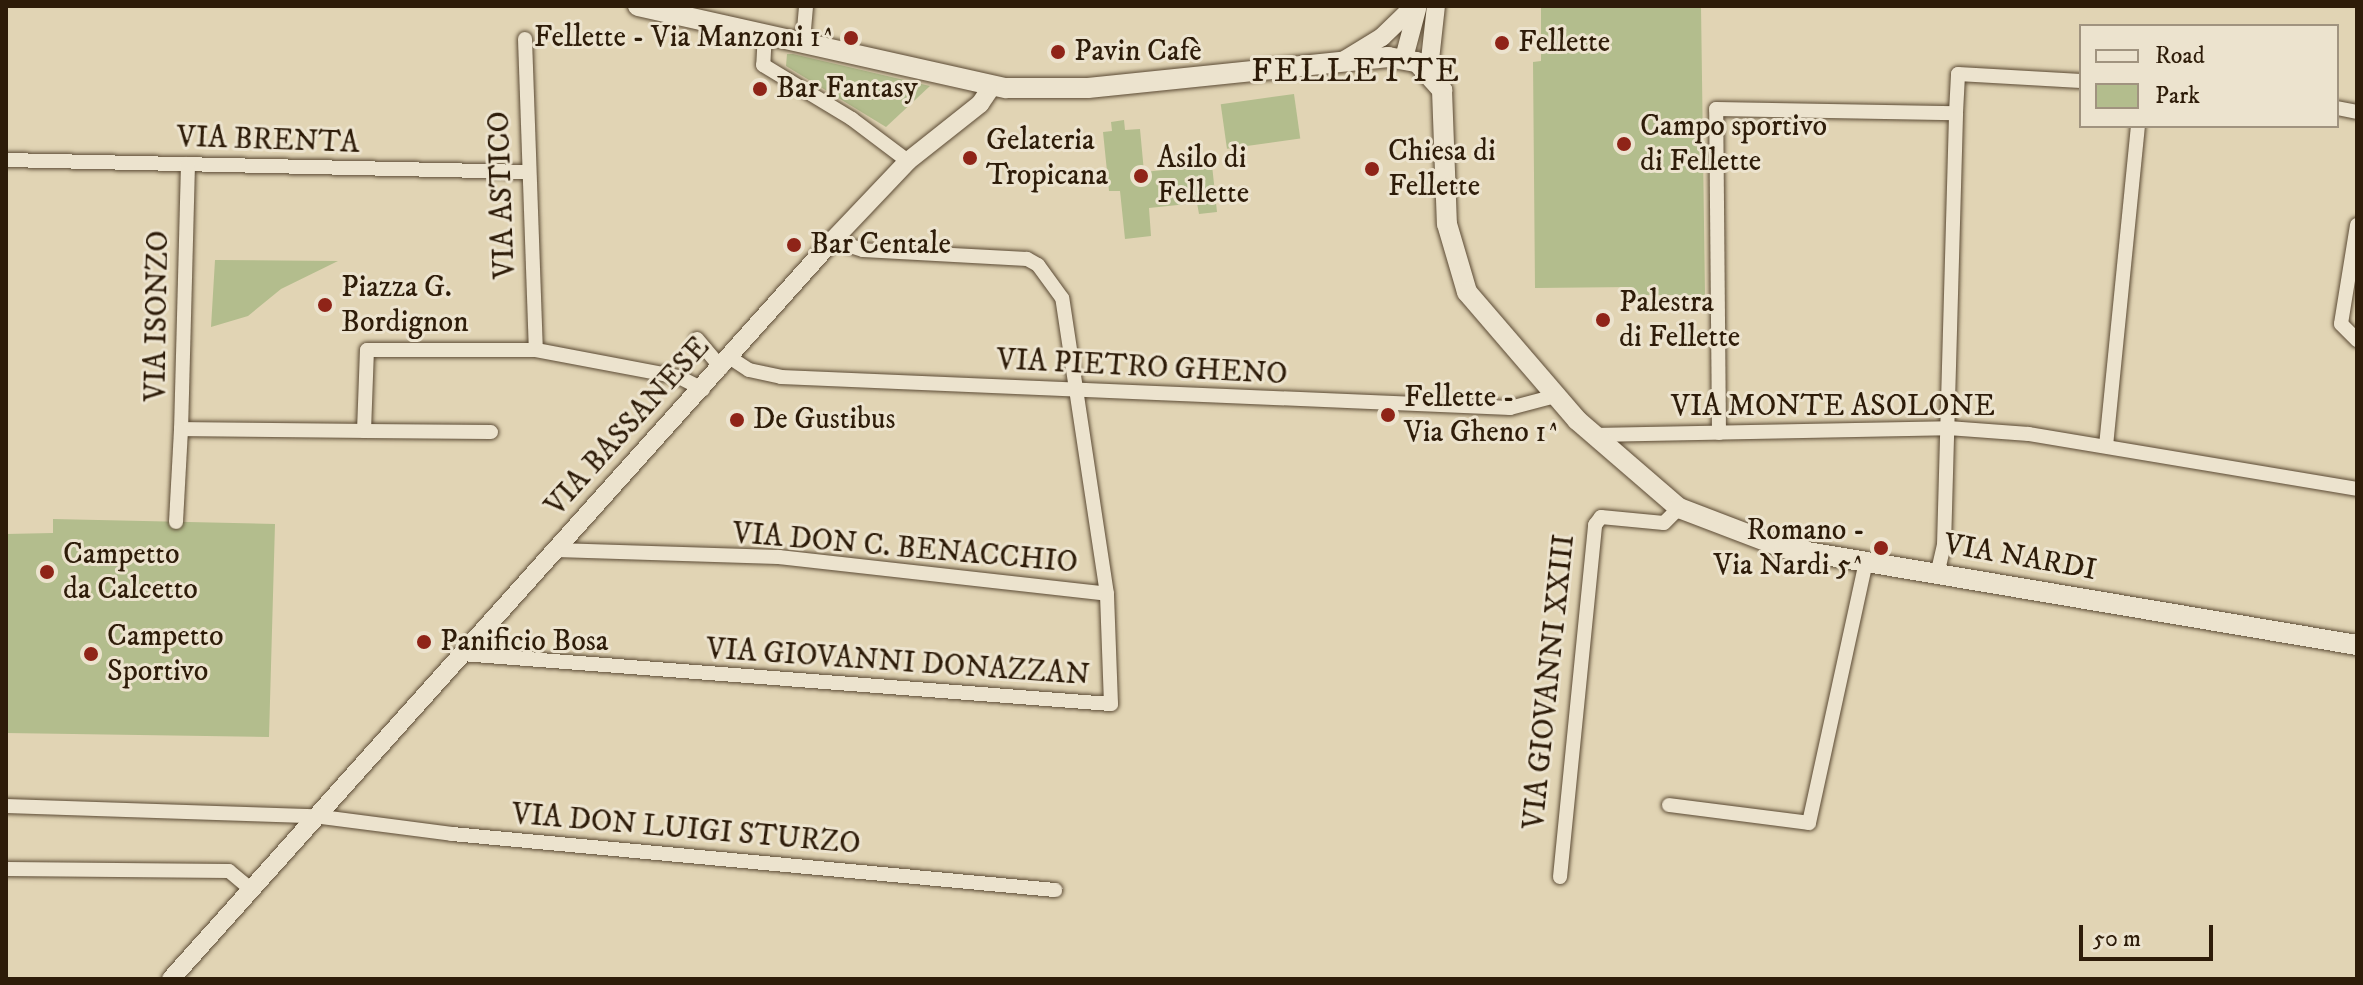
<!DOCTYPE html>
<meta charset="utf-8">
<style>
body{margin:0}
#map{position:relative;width:2363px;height:985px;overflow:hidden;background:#e1d4b4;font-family:"IM FELL DW Pica",serif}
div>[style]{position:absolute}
.green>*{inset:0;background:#b3bd8d;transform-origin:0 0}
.roads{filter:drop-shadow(0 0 2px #5b4a34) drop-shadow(0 0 2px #5b4a34)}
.minor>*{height:14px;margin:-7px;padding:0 7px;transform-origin:7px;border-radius:7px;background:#ece3ce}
.tertiary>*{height:18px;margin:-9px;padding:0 9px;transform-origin:9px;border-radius:9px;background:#ece3ce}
.secondary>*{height:20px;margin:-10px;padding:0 10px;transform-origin:10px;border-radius:10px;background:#ece3ce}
.dots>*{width:22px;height:22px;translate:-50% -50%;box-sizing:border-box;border:4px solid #ece3ce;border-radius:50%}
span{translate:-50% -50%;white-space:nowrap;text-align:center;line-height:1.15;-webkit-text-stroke:6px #ece3ce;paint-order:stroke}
.poi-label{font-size:30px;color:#2e1c09}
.right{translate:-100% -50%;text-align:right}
.left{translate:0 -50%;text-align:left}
.street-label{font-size:30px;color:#2e1c09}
.quarter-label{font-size:34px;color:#2e1c09;letter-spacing:2px}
.frame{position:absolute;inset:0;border:8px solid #2e1c09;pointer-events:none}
.legend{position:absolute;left:2079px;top:24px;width:260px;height:104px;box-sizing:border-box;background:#ece3ce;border:2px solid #a0937f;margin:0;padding:10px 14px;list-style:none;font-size:24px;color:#2e1c09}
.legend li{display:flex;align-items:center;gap:16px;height:40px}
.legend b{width:40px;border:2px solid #a0937f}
.scale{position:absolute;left:2079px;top:925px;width:134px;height:36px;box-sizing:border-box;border:4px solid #2e1c09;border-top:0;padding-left:10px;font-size:24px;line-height:28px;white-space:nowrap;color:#2e1c09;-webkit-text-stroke:6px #ece3ce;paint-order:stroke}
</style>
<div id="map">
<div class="green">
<div style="clip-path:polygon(1701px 6px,1705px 295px,1632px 295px,1631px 287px,1535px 288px,1533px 62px,1541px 61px,1541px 7px)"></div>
<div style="clip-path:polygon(787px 54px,793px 54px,930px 86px,886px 127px,786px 66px)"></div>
<div style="left:1294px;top:94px;width:45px;height:74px;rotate:82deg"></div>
<div style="clip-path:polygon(1124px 120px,1125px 130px,1140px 129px,1144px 172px,1212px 165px,1217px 212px,1199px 214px,1197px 203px,1149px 208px,1151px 236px,1125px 239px,1120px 191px,1109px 191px,1103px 132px,1112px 131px,1111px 122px)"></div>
<div style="clip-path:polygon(215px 260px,338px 261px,281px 289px,248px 316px,211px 327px)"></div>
<div style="clip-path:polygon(53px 519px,275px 524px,269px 737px,6px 733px,6px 534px,53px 533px)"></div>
</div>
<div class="roads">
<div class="minor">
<div style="left:765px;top:32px;width:33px;rotate:93deg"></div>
<div style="left:763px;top:65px;width:104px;rotate:31.2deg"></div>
<div style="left:852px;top:119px;width:70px;rotate:36.9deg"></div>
<div style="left:525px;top:39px;width:311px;rotate:88deg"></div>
<div style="left:803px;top:41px;width:35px;rotate:-85deg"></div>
<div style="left:2337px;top:108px;width:20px;rotate:11deg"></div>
<div style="left:6px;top:160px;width:522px;rotate:1.32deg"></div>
<div style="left:188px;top:164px;width:265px;rotate:91.5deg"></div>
<div style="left:181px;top:429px;width:183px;rotate:0.6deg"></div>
<div style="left:364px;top:431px;width:81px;rotate:-87.9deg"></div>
<div style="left:367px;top:350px;width:169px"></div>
<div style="left:536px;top:350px;width:146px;rotate:10.7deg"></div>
<div style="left:679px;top:377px;width:27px;rotate:27deg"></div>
<div style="left:2357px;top:225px;width:100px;rotate:99.2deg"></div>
<div style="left:2341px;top:324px;width:23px;rotate:45deg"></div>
<div style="left:697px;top:339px;width:38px;rotate:50deg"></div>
<div style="left:729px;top:357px;width:24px;rotate:33deg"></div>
<div style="left:749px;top:370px;width:33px;rotate:12deg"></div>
<div style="left:781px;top:377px;width:730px;rotate:2.43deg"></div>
<div style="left:1510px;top:408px;width:47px;rotate:-14.9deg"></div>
<div style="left:364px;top:431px;width:127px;rotate:0.5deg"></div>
<div style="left:1719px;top:433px;width:324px;rotate:-90.5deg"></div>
<div style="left:1716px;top:109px;width:240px;rotate:1deg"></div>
<div style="left:1956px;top:113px;width:39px;rotate:-87deg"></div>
<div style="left:1958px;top:74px;width:123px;rotate:3.3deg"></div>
<div style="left:1593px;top:435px;width:355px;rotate:-1.1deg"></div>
<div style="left:1948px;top:428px;width:81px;rotate:4.2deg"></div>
<div style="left:2029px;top:434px;width:333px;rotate:9.5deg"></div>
<div style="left:2106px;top:446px;width:322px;rotate:-84.3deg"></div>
<div style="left:176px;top:522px;width:93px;rotate:-86.9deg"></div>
<div style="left:555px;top:550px;width:224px;rotate:1.8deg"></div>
<div style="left:779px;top:557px;width:330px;rotate:6.4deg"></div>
<div style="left:1937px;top:575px;width:31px;rotate:-77deg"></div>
<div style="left:1944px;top:545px;width:432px;rotate:-88.4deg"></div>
<div style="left:462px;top:654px;width:651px;rotate:4.41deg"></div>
<div style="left:1111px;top:704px;width:110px;rotate:-92.1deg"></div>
<div style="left:1107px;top:594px;width:299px;rotate:-98.6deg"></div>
<div style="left:1062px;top:298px;width:41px;rotate:-126deg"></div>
<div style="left:1038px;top:265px;width:13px;rotate:-151deg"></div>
<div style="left:1027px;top:259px;width:164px;rotate:-176.9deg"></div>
<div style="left:863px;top:250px;width:32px;rotate:-162deg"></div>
<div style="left:1669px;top:805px;width:141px;rotate:7.3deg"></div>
<div style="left:1809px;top:823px;width:267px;rotate:-77.7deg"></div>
<div style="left:6px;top:806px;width:308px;rotate:1.9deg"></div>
<div style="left:314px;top:816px;width:139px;rotate:7.4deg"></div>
<div style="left:452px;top:834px;width:606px;rotate:5.31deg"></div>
<div style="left:6px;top:869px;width:223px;rotate:0.5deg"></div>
<div style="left:229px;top:871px;width:26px;rotate:40deg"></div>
<div style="left:1560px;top:877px;width:354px;rotate:-84.3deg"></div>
<div style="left:1595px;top:525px;width:10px;rotate:-53deg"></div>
<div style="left:1601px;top:517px;width:63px;rotate:5.4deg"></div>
<div style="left:1664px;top:523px;width:21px;rotate:-45deg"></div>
</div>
<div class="tertiary">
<div style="left:1404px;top:58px;width:51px;rotate:-75.1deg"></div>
<div style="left:1343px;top:61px;width:46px;rotate:-31.6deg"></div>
<div style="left:1382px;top:37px;width:45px;rotate:-44.1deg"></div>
<div style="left:1429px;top:69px;width:63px;rotate:-83.7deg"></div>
<div style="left:171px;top:979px;width:992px;rotate:-48.15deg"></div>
<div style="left:833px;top:240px;width:109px;rotate:-46.5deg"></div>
<div style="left:908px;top:161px;width:92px;rotate:-38.4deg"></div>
<div style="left:980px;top:104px;width:22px;rotate:-56deg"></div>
</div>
<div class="secondary">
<div style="left:638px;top:6px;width:377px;rotate:12.6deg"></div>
<div style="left:1006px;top:88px;width:82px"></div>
<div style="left:1088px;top:88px;width:302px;rotate:-5.9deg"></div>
<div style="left:1388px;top:57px;width:29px;rotate:10deg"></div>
<div style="left:1417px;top:62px;width:38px;rotate:48deg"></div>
<div style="left:1442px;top:90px;width:134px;rotate:87.9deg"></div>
<div style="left:1447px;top:224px;width:71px;rotate:73.6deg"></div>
<div style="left:1467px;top:292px;width:169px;rotate:49.3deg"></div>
<div style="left:1577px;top:420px;width:135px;rotate:40.8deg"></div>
<div style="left:1679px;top:508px;width:112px;rotate:20.9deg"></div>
<div style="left:1784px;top:548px;width:581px;rotate:9.61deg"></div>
</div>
</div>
<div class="dots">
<div style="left:851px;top:38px;background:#8f2418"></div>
<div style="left:1502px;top:43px;background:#8f2418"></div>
<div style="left:1058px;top:52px;background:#8f2418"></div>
<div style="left:760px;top:89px;background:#8f2418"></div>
<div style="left:1624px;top:144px;background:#8f2418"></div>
<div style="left:970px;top:158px;background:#8f2418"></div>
<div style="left:1372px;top:169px;background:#8f2418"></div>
<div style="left:1141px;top:176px;background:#8f2418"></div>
<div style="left:794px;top:245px;background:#8f2418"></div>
<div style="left:325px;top:305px;background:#8f2418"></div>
<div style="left:1603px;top:320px;background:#8f2418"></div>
<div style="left:1388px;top:415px;background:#8f2418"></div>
<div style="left:737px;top:420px;background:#8f2418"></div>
<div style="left:1881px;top:548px;background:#8f2418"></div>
<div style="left:47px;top:572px;background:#8f2418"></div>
<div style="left:424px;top:642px;background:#8f2418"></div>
<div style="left:91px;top:654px;background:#8f2418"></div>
</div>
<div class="poi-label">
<span class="right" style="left:835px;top:38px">Fellette - Via Manzoni 1^</span>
<span class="left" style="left:1518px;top:43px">Fellette</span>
<span class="left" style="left:1074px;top:52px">Pavin Cafè</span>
<span class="left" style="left:776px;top:89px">Bar Fantasy</span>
<span class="left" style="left:1640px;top:144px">Campo sportivo<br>di Fellette</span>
<span class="left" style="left:986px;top:158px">Gelateria<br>Tropicana</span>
<span class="left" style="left:1388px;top:169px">Chiesa di<br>Fellette</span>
<span class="left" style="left:1157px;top:176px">Asilo di<br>Fellette</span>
<span class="left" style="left:810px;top:245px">Bar Centale</span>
<span class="left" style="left:341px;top:305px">Piazza G.<br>Bordignon</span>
<span class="left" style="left:1619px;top:320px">Palestra<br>di Fellette</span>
<span class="left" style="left:1404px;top:415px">Fellette -<br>Via Gheno 1^</span>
<span class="left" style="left:753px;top:420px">De Gustibus</span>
<span class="right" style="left:1865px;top:548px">Romano -<br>Via Nardi 5^</span>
<span class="left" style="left:63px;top:572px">Campetto<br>da Calcetto</span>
<span class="left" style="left:107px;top:654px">Campetto<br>Sportivo</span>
<span class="left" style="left:440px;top:642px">Panificio Bosa</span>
</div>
<div class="street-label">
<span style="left:268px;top:141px;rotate:2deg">VIA BRENTA</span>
<span style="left:503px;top:195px;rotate:-92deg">VIA ASTICO</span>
<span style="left:158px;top:316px;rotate:-89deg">VIA ISONZO</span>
<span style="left:1142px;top:368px;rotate:3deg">VIA PIETRO GHENO</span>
<span style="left:1833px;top:407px">VIA MONTE ASOLONE</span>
<span style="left:628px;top:427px;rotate:-48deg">VIA BASSANESE</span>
<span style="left:905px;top:549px;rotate:5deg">VIA DON C. BENACCHIO</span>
<span style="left:2020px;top:558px;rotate:10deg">VIA NARDI</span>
<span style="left:898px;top:663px;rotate:4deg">VIA GIOVANNI DONAZZAN</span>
<span style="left:1550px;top:682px;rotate:-84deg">VIA GIOVANNI XXIII</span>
<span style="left:686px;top:830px;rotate:5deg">VIA DON LUIGI STURZO</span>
</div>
<div class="quarter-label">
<span style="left:1356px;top:72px">FELLETTE</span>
</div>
<div class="frame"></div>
<ul class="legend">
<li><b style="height:10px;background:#ece3ce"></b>Road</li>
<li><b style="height:22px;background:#b3bd8d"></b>Park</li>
</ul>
<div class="scale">50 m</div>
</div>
